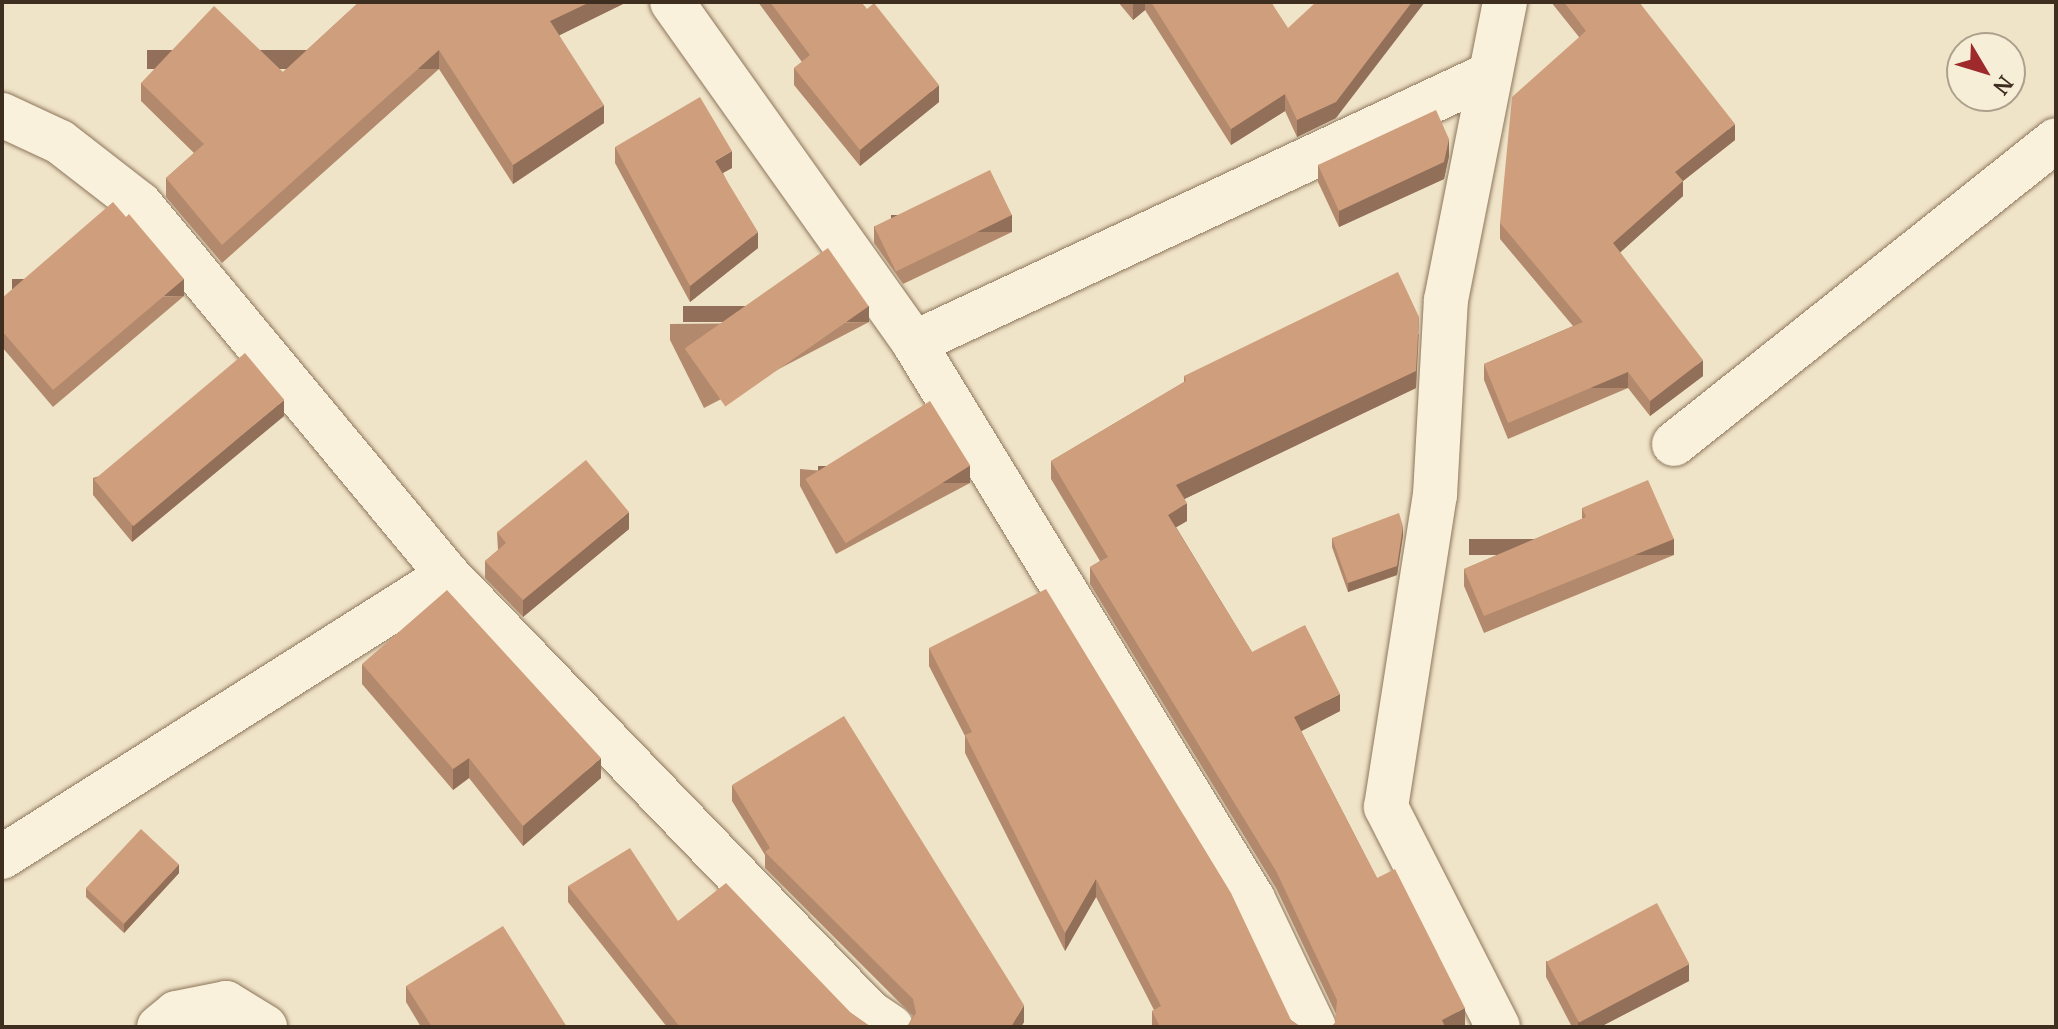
<!DOCTYPE html>
<style>
body{margin:0}
#map{position:relative;width:2058px;height:1029px;overflow:hidden;background:#f0e4c8;font-family:"PT Serif",serif}
div>[style]{position:absolute}
.roads{filter:drop-shadow(0 0 2px #8d765c) drop-shadow(0 0 2px #8d765c)}
.street>*{height:44px;margin:-22px;padding:0 22px;transform-origin:22px;border-radius:22px;background:#faf1dc}
.wall>*{inset:0;background:#b2896c}
.shaded-wall>*{inset:0;background:#916f58;transform-origin:0 0}
.building>*{inset:0;background:#cf9f7d;transform-origin:0 0}
span{translate:-50% -50%;white-space:nowrap;text-align:center;line-height:1.15;-webkit-text-stroke:6px #f7eed8;paint-order:stroke}
.frame{position:absolute;inset:0;border:4px solid #3d2e20;pointer-events:none}
.north{position:absolute;left:1946px;top:32px;width:80px;height:80px;box-sizing:border-box;background:#f7eed8;border:2px solid #ada18e;border-radius:50%;rotate:128deg;font-size:22px;font-weight:700;line-height:32px;text-align:center;color:#3d2e20}
.north::after{content:'';display:block;margin:auto;width:28px;height:36px;background:#9e2a2b;clip-path:polygon(50% 0,100% 100%,50% 72%,0 100%)}
</style>
<div id="map">
<div class="roads">
<div class="street">
<div style="left:672px;top:2px;width:418px;rotate:54.6deg"></div>
<div style="left:2px;top:115px;width:64px;rotate:25deg"></div>
<div style="left:60px;top:142px;width:101px;rotate:37.8deg"></div>
<div style="left:140px;top:204px;width:482px;rotate:50.3deg"></div>
<div style="left:448px;top:575px;width:528px;rotate:147.7deg"></div>
<div style="left:1674px;top:444px;width:488px;rotate:-38.5deg"></div>
<div style="left:448px;top:575px;width:607px;rotate:46.07deg"></div>
<div style="left:869px;top:1012px;width:27px;rotate:34deg"></div>
<div style="left:159px;top:1027px;width:22px;rotate:-39deg"></div>
<div style="left:176px;top:1013px;width:51px;rotate:-11.3deg"></div>
<div style="left:226px;top:1003px;width:46px;rotate:31.6deg"></div>
<div style="left:1314px;top:1027px;width:142px;rotate:-115.5deg"></div>
<div style="left:1253px;top:899px;width:651px;rotate:-121.37deg"></div>
<div style="left:914px;top:343px;width:636px;rotate:-25.03deg"></div>
<div style="left:1498px;top:1027px;width:247px;rotate:-117deg"></div>
<div style="left:1386px;top:807px;width:316px;rotate:-81.1deg"></div>
<div style="left:1435px;top:495px;width:195px;rotate:-86.8deg"></div>
<div style="left:1446px;top:300px;width:304px;rotate:-78.8deg"></div>
</div>
</div>
<div class="wall">
<div style="clip-path:polygon(359px 2px,627px 2px,559px 35px,604px 123px,513px 184px,439px 69px,222px 263px,166px 197px,166px 178px,194px 153px,141px 101px,141px 83px,283px 72px)"></div>
<div style="clip-path:polygon(758px 2px,861px 2px,939px 102px,860px 166px,794px 85px,794px 68px,802px 62px)"></div>
<div style="clip-path:polygon(1118px 2px,1271px 2px,1336px 118px,1297px 137px,1285px 111px,1231px 145px,1145px 10px,1133px 20px)"></div>
<div style="clip-path:polygon(1551px 2px,1639px 2px,1735px 140px,1683px 181px,1683px 196px,1620px 252px,1703px 376px,1650px 416px,1628px 388px,1508px 439px,1484px 380px,1484px 364px,1573px 326px,1500px 239px,1500px 223px,1579px 37px)"></div>
<div style="clip-path:polygon(615px 147px,732px 168px,723px 173px,758px 248px,690px 302px,615px 163px)"></div>
<div style="clip-path:polygon(1449px 156px,1444px 179px,1339px 227px,1318px 182px,1318px 165px)"></div>
<div style="clip-path:polygon(874px 226px,1012px 232px,903px 284px,874px 243px)"></div>
<div style="clip-path:polygon(184px 296px,53px 407px,2px 347px,2px 298px)"></div>
<div style="clip-path:polygon(869px 322px,704px 408px,670px 340px,670px 324px)"></div>
<div style="clip-path:polygon(1419px 334px,1416px 388px,1184px 499px,1187px 521px,1176px 527px,1252px 652px,1340px 711px,1301px 731px,1377px 878px,1465px 1026px,1463px 1027px,1331px 1027px,1335px 1023px,1336px 1014px,1276px 888px,1090px 584px,1090px 567px,1100px 561px,1051px 479px,1051px 461px,1184px 382px,1184px 376px)"></div>
<div style="clip-path:polygon(284px 416px,132px 542px,93px 495px,93px 478px)"></div>
<div style="clip-path:polygon(800px 469px,970px 483px,836px 554px,800px 486px)"></div>
<div style="clip-path:polygon(1582px 508px,1674px 555px,1484px 633px,1464px 586px,1464px 569px,1582px 519px)"></div>
<div style="clip-path:polygon(629px 529px,523px 617px,485px 578px,485px 561px,498px 550px,497px 532px)"></div>
<div style="clip-path:polygon(1403px 535px,1397px 575px,1348px 592px,1332px 547px,1332px 538px)"></div>
<div style="clip-path:polygon(929px 648px,1291px 1020px,1301px 1027px,1152px 1027px,1152px 1011px,1154px 1010px,1096px 897px,1065px 951px,965px 753px,965px 736px,929px 666px)"></div>
<div style="clip-path:polygon(362px 664px,601px 778px,523px 846px,469px 778px,453px 790px,362px 684px)"></div>
<div style="clip-path:polygon(732px 785px,1024px 1022px,1021px 1027px,907px 1027px,913px 1016px,765px 868px,765px 855px,732px 801px)"></div>
<div style="clip-path:polygon(179px 873px,124px 933px,86px 897px,86px 888px)"></div>
<div style="clip-path:polygon(568px 886px,678px 921px,851px 1013px,871px 1027px,667px 1027px,568px 902px)"></div>
<div style="clip-path:polygon(1546px 961px,1689px 981px,1600px 1027px,1572px 1027px,1546px 977px)"></div>
<div style="clip-path:polygon(406px 986px,567px 1027px,421px 1027px,406px 1002px)"></div>
</div>
<div class="shaded-wall">
<div style="clip-path:polygon(590px 2px,627px 2px,550px 40px,550px 21px)"></div>
<div style="clip-path:polygon(1135px 2px,1145px 2px,1145px 10px,1133px 20px,1133px 3px)"></div>
<div style="clip-path:polygon(1412px 2px,1425px 2px,1336px 118px,1297px 137px,1297px 120px)"></div>
<div style="left:439px;top:50px;width:19px;height:292px;rotate:90deg"></div>
<div style="clip-path:polygon(939px 85px,939px 102px,860px 166px,860px 150px)"></div>
<div style="clip-path:polygon(1285px 94px,1285px 111px,1231px 145px,1231px 129px)"></div>
<div style="clip-path:polygon(604px 105px,604px 123px,513px 184px,513px 165px)"></div>
<div style="clip-path:polygon(1735px 124px,1735px 140px,1683px 181px,1683px 196px,1613px 259px,1613px 243px,1675px 172px)"></div>
<div style="clip-path:polygon(1449px 139px,1449px 156px,1444px 179px,1339px 227px,1339px 211px)"></div>
<div style="clip-path:polygon(732px 151px,732px 168px,715px 177px,715px 161px)"></div>
<div style="left:1012px;top:215px;width:17px;height:121px;rotate:90deg"></div>
<div style="clip-path:polygon(758px 232px,758px 248px,690px 302px,690px 286px)"></div>
<div style="left:184px;top:279px;width:17px;height:172px;rotate:90deg"></div>
<div style="left:869px;top:306px;width:16px;height:186px;rotate:90deg"></div>
<div style="clip-path:polygon(1419px 317px,1416px 388px,1176px 503px,1176px 485px)"></div>
<div style="clip-path:polygon(1703px 360px,1703px 376px,1650px 416px,1650px 401px)"></div>
<div style="left:1628px;top:372px;width:16px;height:130px;rotate:90deg"></div>
<div style="clip-path:polygon(284px 400px,284px 416px,132px 542px,132px 525px)"></div>
<div style="left:970px;top:466px;width:17px;height:152px;rotate:90deg"></div>
<div style="clip-path:polygon(1187px 503px,1187px 521px,1168px 532px,1168px 515px)"></div>
<div style="clip-path:polygon(629px 512px,629px 529px,523px 617px,523px 600px)"></div>
<div style="clip-path:polygon(1403px 526px,1403px 535px,1397px 575px,1348px 592px,1348px 583px)"></div>
<div style="left:1674px;top:539px;width:16px;height:205px;rotate:90deg"></div>
<div style="clip-path:polygon(1340px 694px,1340px 711px,1294px 735px,1294px 717px)"></div>
<div style="clip-path:polygon(469px 758px,469px 778px,453px 790px,453px 769px)"></div>
<div style="clip-path:polygon(601px 758px,601px 778px,523px 846px,523px 826px)"></div>
<div style="clip-path:polygon(179px 864px,179px 873px,124px 933px,124px 924px)"></div>
<div style="clip-path:polygon(1096px 879px,1096px 897px,1065px 951px,1065px 933px)"></div>
<div style="clip-path:polygon(1689px 964px,1689px 981px,1600px 1027px,1578px 1027px,1578px 1022px)"></div>
<div style="clip-path:polygon(1024px 1005px,1024px 1022px,1021px 1027px,1011px 1027px)"></div>
<div style="clip-path:polygon(1465px 1008px,1465px 1026px,1463px 1027px,1442px 1027px,1442px 1020px)"></div>
</div>
<div class="building">
<div style="clip-path:polygon(359px 2px,590px 2px,550px 21px,604px 105px,513px 165px,439px 50px,222px 245px,166px 178px,204px 144px,141px 83px,214px 6px,283px 72px)"></div>
<div style="clip-path:polygon(770px 2px,861px 2px,867px 9px,874px 3px,939px 85px,860px 150px,794px 68px,810px 55px)"></div>
<div style="clip-path:polygon(1151px 2px,1271px 2px,1288px 28px,1316px 2px,1412px 2px,1336px 102px,1297px 120px,1285px 94px,1231px 129px)"></div>
<div style="clip-path:polygon(1564px 2px,1639px 2px,1735px 124px,1675px 172px,1683px 181px,1613px 243px,1703px 360px,1650px 401px,1628px 372px,1508px 423px,1484px 364px,1583px 322px,1500px 223px,1512px 97px,1586px 31px)"></div>
<div style="clip-path:polygon(700px 97px,732px 151px,715px 161px,758px 232px,690px 286px,615px 147px)"></div>
<div style="clip-path:polygon(1436px 110px,1449px 139px,1444px 162px,1339px 211px,1318px 165px)"></div>
<div style="left:990px;top:170px;width:50px;height:129px;rotate:64deg"></div>
<div style="clip-path:polygon(113px 202px,126px 217px,129px 214px,184px 279px,53px 390px,2px 331px,2px 298px)"></div>
<div style="left:828px;top:248px;width:71px;height:175px;rotate:55deg"></div>
<div style="clip-path:polygon(1398px 272px,1419px 317px,1416px 371px,1176px 485px,1187px 503px,1168px 515px,1252px 652px,1305px 625px,1340px 694px,1294px 717px,1377px 878px,1395px 869px,1465px 1008px,1442px 1020px,1445px 1027px,1331px 1027px,1335px 1023px,1337px 1000px,1276px 871px,1090px 567px,1108px 557px,1051px 461px,1186px 381px,1184px 376px)"></div>
<div style="left:245px;top:353px;width:61px;height:197px;rotate:50deg"></div>
<div style="left:930px;top:401px;width:76px;height:147px;rotate:58deg"></div>
<div style="clip-path:polygon(586px 460px,629px 512px,523px 600px,485px 561px,506px 543px,497px 532px)"></div>
<div style="clip-path:polygon(1648px 480px,1674px 539px,1484px 616px,1464px 569px,1586px 517px,1582px 508px)"></div>
<div style="clip-path:polygon(1399px 513px,1403px 526px,1397px 566px,1348px 583px,1332px 538px)"></div>
<div style="clip-path:polygon(1046px 589px,1231px 893px,1291px 1020px,1301px 1027px,1160px 1027px,1152px 1011px,1161px 1006px,1096px 879px,1065px 933px,965px 735px,972px 732px,929px 648px)"></div>
<div style="clip-path:polygon(447px 590px,601px 758px,523px 826px,469px 758px,453px 769px,362px 664px)"></div>
<div style="clip-path:polygon(844px 716px,1024px 1005px,1011px 1027px,907px 1027px,916px 1013px,913px 999px,765px 852px,770px 848px,732px 785px)"></div>
<div style="left:141px;top:829px;width:52px;height:81px;rotate:43deg"></div>
<div style="clip-path:polygon(630px 848px,678px 921px,726px 883px,851px 1013px,871px 1027px,680px 1027px,568px 886px)"></div>
<div style="left:1657px;top:903px;width:69px;height:125px;rotate:62deg"></div>
<div style="clip-path:polygon(503px 926px,567px 1027px,432px 1027px,406px 986px)"></div>
</div>
<div class="frame"></div>
<div class="north">N</div>
</div>
